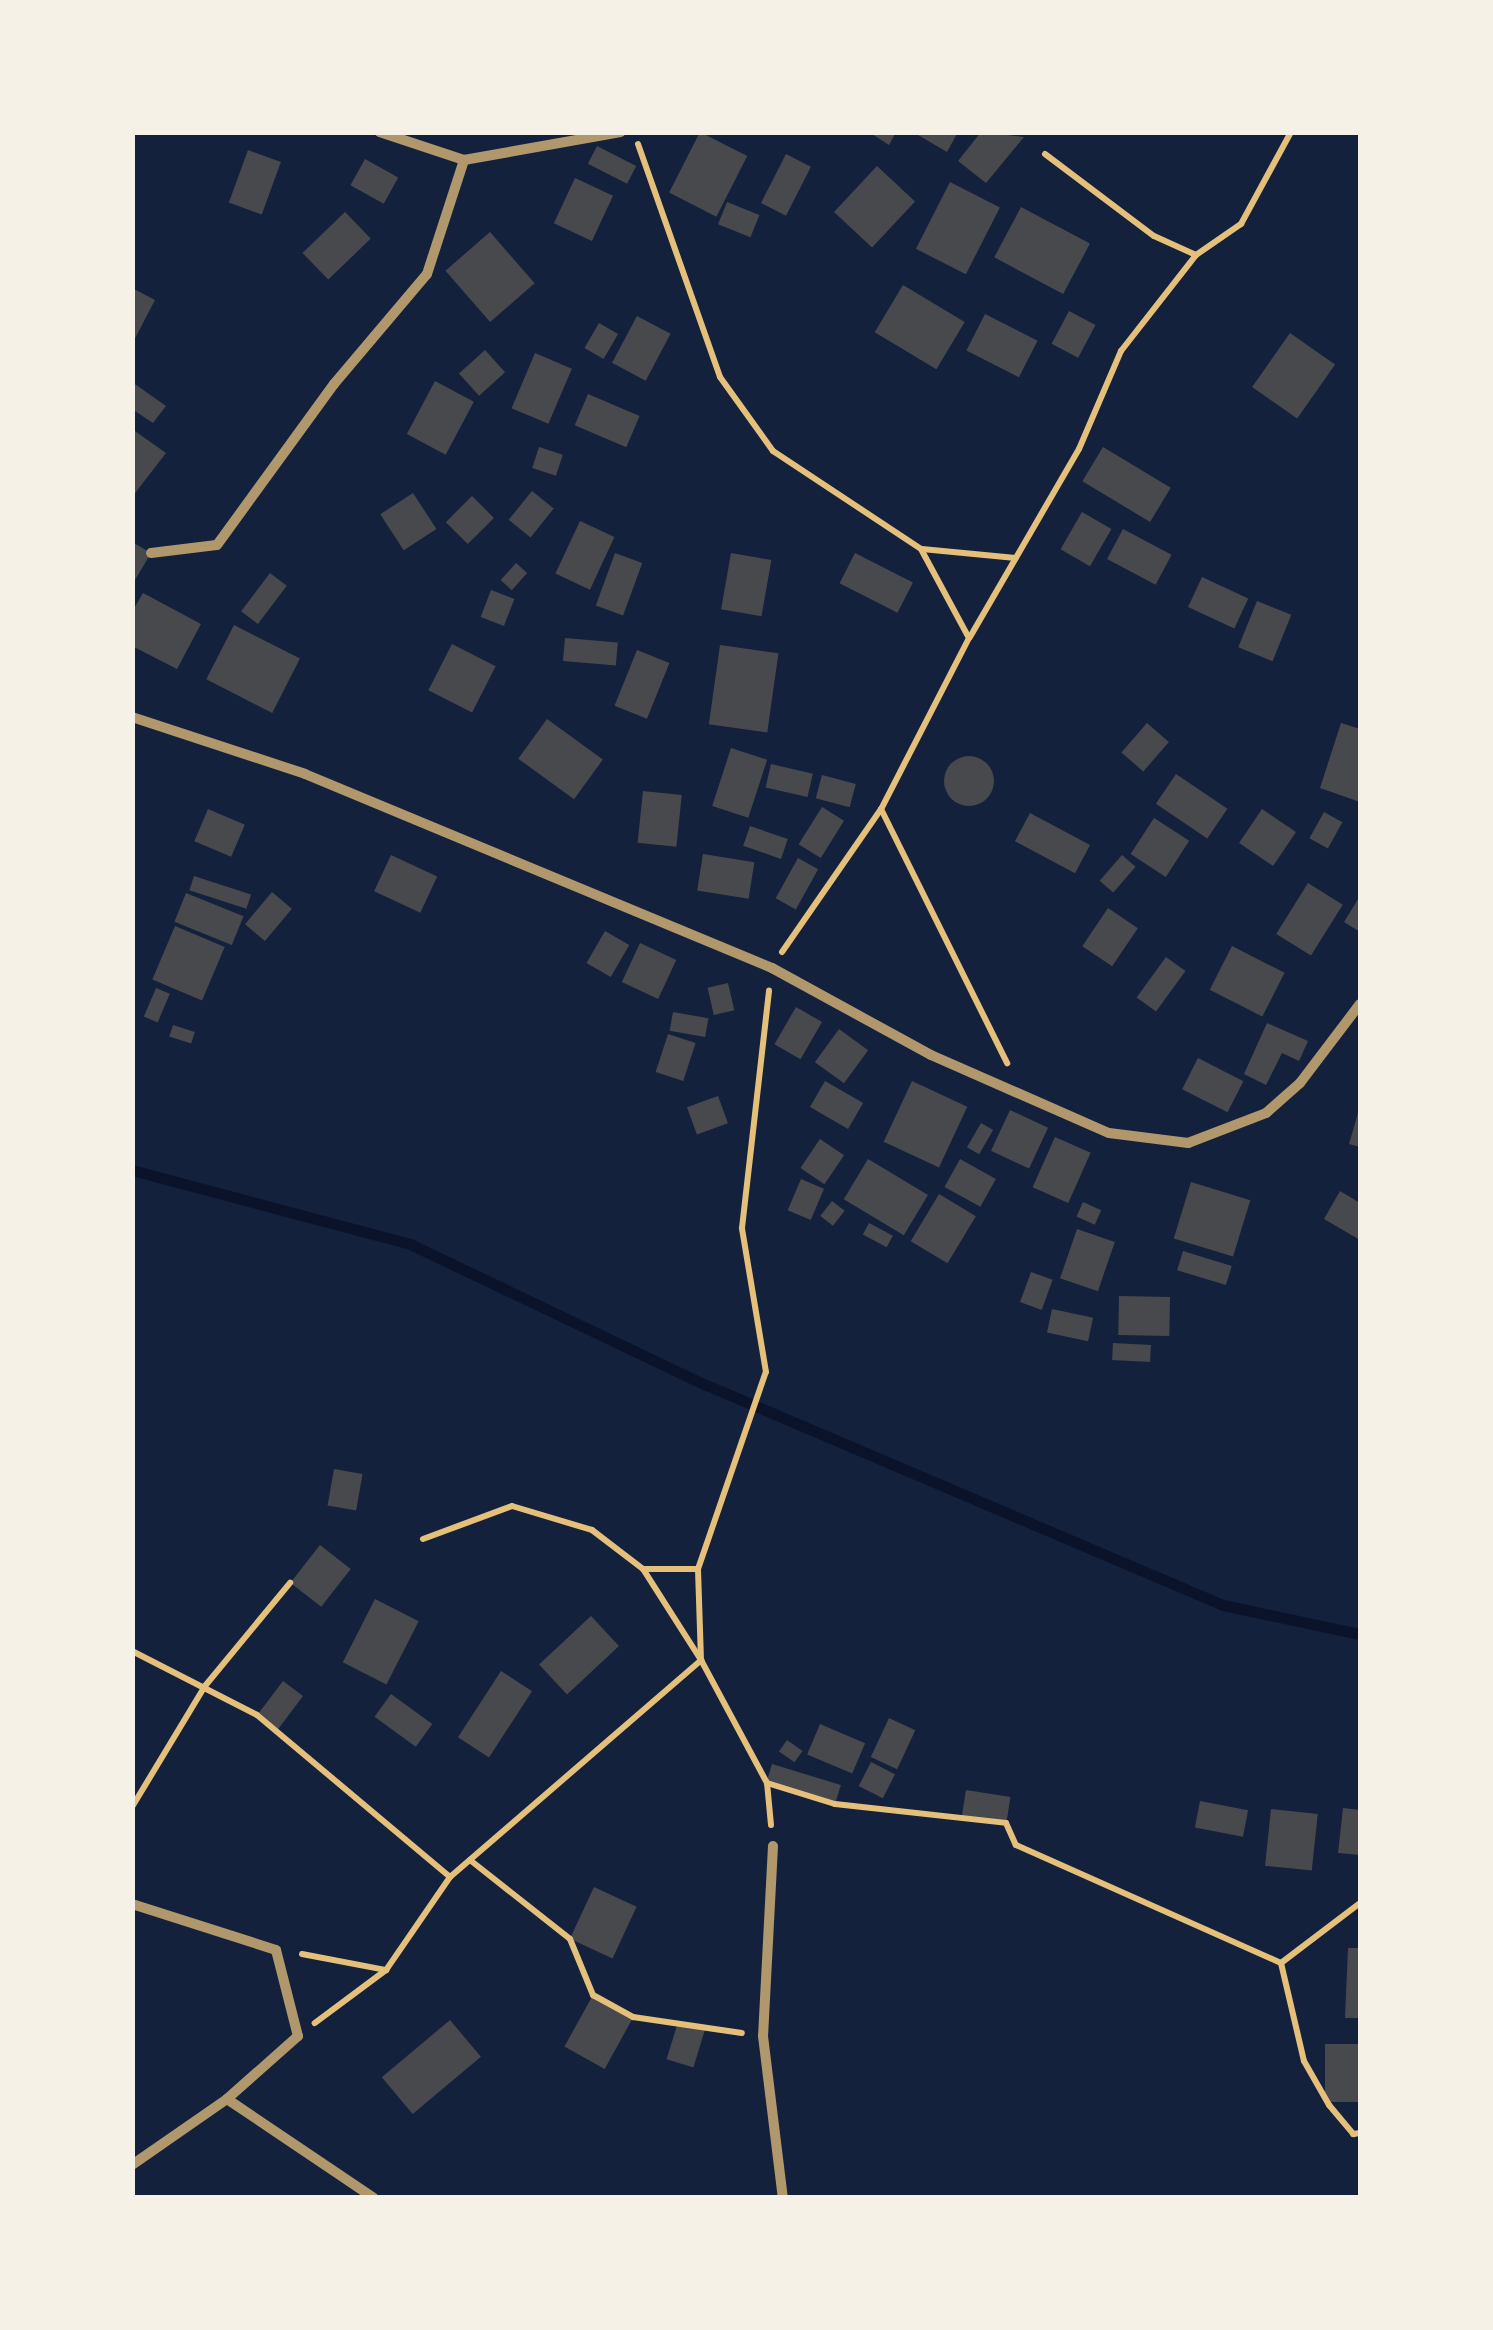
<!DOCTYPE html>
<style>
body{margin:0}
#map{position:relative;width:1493px;height:2330px;overflow:hidden;background:#14213d;font-family:Arial,sans-serif}
div>[style]{position:absolute}
.stream>*{height:11px;margin:-5.5px;padding:0 5.5px;transform-origin:5.5px;border-radius:5.5px;background:#0b132b}
.building>*{inset:0;background:#48494c;transform-origin:0 0}
.round{border-radius:50%}
.path>*{height:6px;margin:-3px;padding:0 3px;transform-origin:3px;border-radius:3px;background:#e5c07b}
.minor>*{height:10px;margin:-5px;padding:0 5px;transform-origin:5px;border-radius:5px;background:#b1986c}
span{translate:-50% -50%;white-space:nowrap;text-align:center;line-height:1.15;-webkit-text-stroke:8px #f6f1e7;paint-order:stroke}
.frame{position:absolute;inset:0;border:135px solid #f6f1e7;pointer-events:none}
</style>
<div id="map">
<div class="stream">
<div style="left:132px;top:1170px;width:288px;rotate:14.9deg"></div>
<div style="left:410px;top:1244px;width:326px;rotate:25.5deg"></div>
<div style="left:704px;top:1384px;width:564px;rotate:23.07deg"></div>
<div style="left:1223px;top:1605px;width:140px;rotate:12deg"></div>
</div>
<div class="building">
<div style="left:700px;top:132px;width:53px;height:68px;rotate:27deg"></div>
<div style="clip-path:polygon(869px 132px,896px 132px,889px 145px)"></div>
<div style="clip-path:polygon(913px 132px,958px 132px,947px 152px)"></div>
<div style="clip-path:polygon(981px 132px,1024px 137px,986px 183px,958px 161px)"></div>
<div style="left:597px;top:146px;width:44px;height:20px;rotate:27deg"></div>
<div style="left:248px;top:150px;width:35px;height:56px;rotate:20deg"></div>
<div style="left:786px;top:154px;width:28px;height:55px;rotate:27deg"></div>
<div style="left:365px;top:159px;width:38px;height:30px;rotate:29deg"></div>
<div style="left:877px;top:166px;width:52px;height:63px;rotate:43deg"></div>
<div style="left:575px;top:178px;width:42px;height:50px;rotate:25deg"></div>
<div style="left:950px;top:182px;width:56px;height:75px;rotate:27deg"></div>
<div style="left:727px;top:202px;width:35px;height:24px;rotate:22deg"></div>
<div style="left:1021px;top:207px;width:78px;height:57px;rotate:28deg"></div>
<div style="left:345px;top:212px;width:37px;height:59px;rotate:46deg"></div>
<div style="left:490px;top:232px;width:68px;height:59px;rotate:49deg"></div>
<div style="left:903px;top:285px;width:72px;height:55px;rotate:31deg"></div>
<div style="clip-path:polygon(132px 288px,155px 300px,132px 344px)"></div>
<div style="left:1069px;top:311px;width:30px;height:37px;rotate:28deg"></div>
<div style="left:985px;top:314px;width:59px;height:41px;rotate:27deg"></div>
<div style="left:637px;top:316px;width:38px;height:53px;rotate:28deg"></div>
<div style="left:599px;top:323px;width:22px;height:29px;rotate:30deg"></div>
<div style="left:1290px;top:333px;width:55px;height:66px;rotate:35deg"></div>
<div style="left:485px;top:350px;width:30px;height:35px;rotate:48deg"></div>
<div style="left:535px;top:353px;width:40px;height:60px;rotate:23deg"></div>
<div style="left:435px;top:381px;width:44px;height:60px;rotate:28deg"></div>
<div style="clip-path:polygon(132px 382px,166px 406px,153px 423px,132px 409px)"></div>
<div style="left:588px;top:394px;width:56px;height:34px;rotate:23deg"></div>
<div style="clip-path:polygon(132px 429px,166px 453px,132px 497px)"></div>
<div style="left:539px;top:447px;width:25px;height:22px;rotate:18deg"></div>
<div style="left:1103px;top:447px;width:79px;height:40px;rotate:31deg"></div>
<div style="left:532px;top:491px;width:28px;height:37px;rotate:39deg"></div>
<div style="left:413px;top:493px;width:43px;height:39px;rotate:57deg"></div>
<div style="left:472px;top:496px;width:31px;height:37px;rotate:45deg"></div>
<div style="left:1082px;top:512px;width:34px;height:43px;rotate:30deg"></div>
<div style="left:580px;top:521px;width:38px;height:58px;rotate:25deg"></div>
<div style="left:1123px;top:529px;width:55px;height:34px;rotate:28deg"></div>
<div style="clip-path:polygon(132px 542px,151px 553px,132px 585px)"></div>
<div style="left:615px;top:553px;width:29px;height:56px;rotate:20deg"></div>
<div style="left:731px;top:553px;width:41px;height:57px;rotate:10deg"></div>
<div style="left:855px;top:553px;width:65px;height:34px;rotate:27deg"></div>
<div style="left:516px;top:563px;width:15px;height:23px;rotate:42deg"></div>
<div style="left:270px;top:573px;width:21px;height:48px;rotate:37deg"></div>
<div style="left:1202px;top:577px;width:51px;height:33px;rotate:25deg"></div>
<div style="left:491px;top:590px;width:25px;height:29px;rotate:21deg"></div>
<div style="clip-path:polygon(143px 593px,201px 624px,177px 669px,132px 646px,132px 612px)"></div>
<div style="left:1257px;top:601px;width:37px;height:50px;rotate:22deg"></div>
<div style="left:234px;top:625px;width:74px;height:61px;rotate:27deg"></div>
<div style="left:565px;top:638px;width:53px;height:23px;rotate:5deg"></div>
<div style="left:452px;top:644px;width:49px;height:52px;rotate:27deg"></div>
<div style="left:720px;top:645px;width:59px;height:80px;rotate:8deg"></div>
<div style="left:637px;top:650px;width:35px;height:60px;rotate:22deg"></div>
<div style="left:547px;top:719px;width:69px;height:49px;rotate:36deg"></div>
<div style="left:1147px;top:723px;width:29px;height:39px;rotate:41deg"></div>
<div style="clip-path:polygon(1341px 723px,1360px 729px,1360px 802px,1320px 788px)"></div>
<div style="left:731px;top:748px;width:38px;height:61px;rotate:18deg"></div>
<div class="round" style="left:944px;top:756px;width:50px;height:50px"></div>
<div style="left:771px;top:764px;width:43px;height:24px;rotate:13deg"></div>
<div style="left:1176px;top:774px;width:62px;height:36px;rotate:34deg"></div>
<div style="left:822px;top:775px;width:35px;height:24px;rotate:15deg"></div>
<div style="left:643px;top:791px;width:39px;height:52px;rotate:6deg"></div>
<div style="left:822px;top:807px;width:26px;height:44px;rotate:32deg"></div>
<div style="left:208px;top:809px;width:40px;height:35px;rotate:23deg"></div>
<div style="left:1262px;top:809px;width:41px;height:41px;rotate:34deg"></div>
<div style="left:1324px;top:812px;width:21px;height:30px;rotate:29deg"></div>
<div style="left:1030px;top:813px;width:68px;height:32px;rotate:28deg"></div>
<div style="left:1154px;top:818px;width:42px;height:43px;rotate:33deg"></div>
<div style="left:750px;top:826px;width:40px;height:21px;rotate:19deg"></div>
<div style="left:703px;top:854px;width:52px;height:37px;rotate:9deg"></div>
<div style="left:391px;top:855px;width:51px;height:40px;rotate:25deg"></div>
<div style="left:1122px;top:855px;width:18px;height:34px;rotate:41deg"></div>
<div style="left:798px;top:858px;width:23px;height:46px;rotate:29deg"></div>
<div style="left:194px;top:876px;width:60px;height:15px;rotate:18deg"></div>
<div style="left:1308px;top:883px;width:41px;height:60px;rotate:32deg"></div>
<div style="left:272px;top:892px;width:26px;height:42px;rotate:40deg"></div>
<div style="left:186px;top:893px;width:62px;height:31px;rotate:22deg"></div>
<div style="clip-path:polygon(1360px 896px,1360px 932px,1344px 922px)"></div>
<div style="left:1108px;top:908px;width:36px;height:46px;rotate:34deg"></div>
<div style="left:175px;top:926px;width:54px;height:58px;rotate:23deg"></div>
<div style="left:605px;top:931px;width:28px;height:37px;rotate:30deg"></div>
<div style="left:640px;top:943px;width:40px;height:43px;rotate:25deg"></div>
<div style="left:1232px;top:946px;width:59px;height:49px;rotate:27deg"></div>
<div style="left:1166px;top:957px;width:24px;height:50px;rotate:36deg"></div>
<div style="left:728px;top:983px;width:28px;height:21px;rotate:77deg"></div>
<div style="left:156px;top:988px;width:15px;height:31px;rotate:23deg"></div>
<div style="left:796px;top:1007px;width:30px;height:43px;rotate:30deg"></div>
<div style="left:673px;top:1012px;width:36px;height:19px;rotate:10deg"></div>
<div style="clip-path:polygon(1267px 1023px,1308px 1041px,1299px 1061px,1282px 1053px,1266px 1085px,1244px 1074px)"></div>
<div style="left:173px;top:1025px;width:23px;height:12px;rotate:18deg"></div>
<div style="left:839px;top:1029px;width:36px;height:41px;rotate:36deg"></div>
<div style="left:668px;top:1034px;width:29px;height:40px;rotate:18deg"></div>
<div style="left:1198px;top:1058px;width:51px;height:35px;rotate:27deg"></div>
<div style="left:825px;top:1081px;width:44px;height:30px;rotate:30deg"></div>
<div style="left:912px;top:1081px;width:61px;height:67px;rotate:25deg"></div>
<div style="left:718px;top:1096px;width:29px;height:33px;rotate:70deg"></div>
<div style="clip-path:polygon(1360px 1106px,1360px 1147px,1349px 1144px)"></div>
<div style="left:1010px;top:1110px;width:42px;height:45px;rotate:25deg"></div>
<div style="left:981px;top:1123px;width:14px;height:28px;rotate:30deg"></div>
<div style="left:1055px;top:1137px;width:39px;height:55px;rotate:24deg"></div>
<div style="left:820px;top:1139px;width:29px;height:35px;rotate:34deg"></div>
<div style="left:868px;top:1159px;width:70px;height:47px;rotate:31deg"></div>
<div style="left:960px;top:1159px;width:41px;height:32px;rotate:29deg"></div>
<div style="left:801px;top:1179px;width:25px;height:34px;rotate:23deg"></div>
<div style="left:1191px;top:1182px;width:62px;height:59px;rotate:17deg"></div>
<div style="clip-path:polygon(1340px 1191px,1360px 1203px,1360px 1240px,1324px 1219px)"></div>
<div style="left:939px;top:1194px;width:43px;height:55px;rotate:31deg"></div>
<div style="left:832px;top:1201px;width:16px;height:19px;rotate:38deg"></div>
<div style="left:1083px;top:1202px;width:20px;height:16px;rotate:24deg"></div>
<div style="left:869px;top:1223px;width:27px;height:13px;rotate:28deg"></div>
<div style="left:1077px;top:1229px;width:40px;height:52px;rotate:19deg"></div>
<div style="left:1183px;top:1251px;width:51px;height:20px;rotate:17deg"></div>
<div style="left:1031px;top:1272px;width:23px;height:32px;rotate:20deg"></div>
<div style="left:1119px;top:1296px;width:51px;height:39px;rotate:1deg"></div>
<div style="left:1052px;top:1309px;width:42px;height:24px;rotate:12deg"></div>
<div style="left:1113px;top:1343px;width:38px;height:17px;rotate:3deg"></div>
<div style="left:334px;top:1469px;width:29px;height:37px;rotate:10deg"></div>
<div style="left:320px;top:1545px;width:39px;height:48px;rotate:38deg"></div>
<div style="left:375px;top:1599px;width:49px;height:71px;rotate:27deg"></div>
<div style="left:591px;top:1616px;width:41px;height:71px;rotate:47deg"></div>
<div style="left:501px;top:1671px;width:37px;height:79px;rotate:33deg"></div>
<div style="left:283px;top:1681px;width:25px;height:43px;rotate:37deg"></div>
<div style="left:391px;top:1694px;width:51px;height:28px;rotate:36deg"></div>
<div style="left:889px;top:1718px;width:29px;height:43px;rotate:25deg"></div>
<div style="left:820px;top:1724px;width:49px;height:33px;rotate:23deg"></div>
<div style="left:787px;top:1740px;width:19px;height:14px;rotate:35deg"></div>
<div style="left:871px;top:1762px;width:27px;height:27px;rotate:27deg"></div>
<div style="left:772px;top:1764px;width:72px;height:20px;rotate:17deg"></div>
<div style="left:966px;top:1790px;width:45px;height:26px;rotate:9deg"></div>
<div style="left:1200px;top:1801px;width:49px;height:27px;rotate:11deg"></div>
<div style="clip-path:polygon(1343px 1808px,1360px 1810px,1360px 1855px,1338px 1853px)"></div>
<div style="left:1271px;top:1809px;width:47px;height:57px;rotate:6deg"></div>
<div style="left:594px;top:1887px;width:47px;height:57px;rotate:25deg"></div>
<div style="clip-path:polygon(1348px 1948px,1360px 1948px,1360px 2018px,1345px 2018px)"></div>
<div style="left:593px;top:1995px;width:46px;height:59px;rotate:29deg"></div>
<div style="left:450px;top:2020px;width:48px;height:89px;rotate:50deg"></div>
<div style="left:678px;top:2022px;width:28px;height:39px;rotate:17deg"></div>
<div style="left:1360px;top:2044px;width:58px;height:35px;rotate:90deg"></div>
</div>
<div class="path">
<div style="left:638px;top:144px;width:247px;rotate:70.6deg"></div>
<div style="left:720px;top:377px;width:91px;rotate:54.4deg"></div>
<div style="left:773px;top:451px;width:178px;rotate:33.5deg"></div>
<div style="left:921px;top:549px;width:101px;rotate:61.7deg"></div>
<div style="left:969px;top:638px;width:192px;rotate:117.2deg"></div>
<div style="left:1045px;top:154px;width:136px;rotate:37deg"></div>
<div style="left:1154px;top:236px;width:46px;rotate:24.3deg"></div>
<div style="left:922px;top:549px;width:94px;rotate:5.5deg"></div>
<div style="left:970px;top:637px;width:217px;rotate:-59.9deg"></div>
<div style="left:1079px;top:449px;width:107px;rotate:-66.8deg"></div>
<div style="left:1121px;top:351px;width:122px;rotate:-52deg"></div>
<div style="left:1196px;top:255px;width:55px;rotate:-34.6deg"></div>
<div style="left:1241px;top:224px;width:105px;rotate:-61.5deg"></div>
<div style="left:782px;top:952px;width:174px;rotate:-55.3deg"></div>
<div style="left:881px;top:809px;width:284px;rotate:63.6deg"></div>
<div style="left:423px;top:1539px;width:95px;rotate:-20.3deg"></div>
<div style="left:512px;top:1506px;width:84px;rotate:16.7deg"></div>
<div style="left:592px;top:1530px;width:64px;rotate:37.4deg"></div>
<div style="left:643px;top:1569px;width:55px"></div>
<div style="left:132px;top:1651px;width:140px;rotate:27.1deg"></div>
<div style="left:257px;top:1715px;width:252px;rotate:40deg"></div>
<div style="left:450px;top:1877px;width:113px;rotate:124.5deg"></div>
<div style="left:386px;top:1970px;width:89px;rotate:143.3deg"></div>
<div style="left:767px;top:1783px;width:140px;rotate:-118.2deg"></div>
<div style="left:701px;top:1660px;width:91px;rotate:-91.9deg"></div>
<div style="left:698px;top:1569px;width:208px;rotate:-71deg"></div>
<div style="left:766px;top:1372px;width:146px;rotate:-99.5deg"></div>
<div style="left:742px;top:1228px;width:239px;rotate:-83.5deg"></div>
<div style="left:132px;top:1807px;width:141px;rotate:-58.9deg"></div>
<div style="left:205px;top:1686px;width:134px;rotate:-50.5deg"></div>
<div style="left:771px;top:1825px;width:42px;rotate:-95.4deg"></div>
<div style="left:767px;top:1783px;width:71px;rotate:17.2deg"></div>
<div style="left:835px;top:1804px;width:172px;rotate:6.3deg"></div>
<div style="left:1006px;top:1823px;width:24px;rotate:66deg"></div>
<div style="left:1016px;top:1845px;width:290px;rotate:24deg"></div>
<div style="left:1281px;top:1963px;width:101px;rotate:76.8deg"></div>
<div style="left:1304px;top:2061px;width:51px;rotate:60.4deg"></div>
<div style="left:1329px;top:2105px;width:38px;rotate:50deg"></div>
<div style="left:1353px;top:2134px;width:7px;rotate:-8deg"></div>
<div style="left:470px;top:1860px;width:127px;rotate:38.3deg"></div>
<div style="left:570px;top:1939px;width:61px;rotate:67.7deg"></div>
<div style="left:593px;top:1995px;width:46px;rotate:28.8deg"></div>
<div style="left:633px;top:2017px;width:110px;rotate:8.4deg"></div>
<div style="left:450px;top:1877px;width:332px;rotate:-40.8deg"></div>
<div style="left:701px;top:1660px;width:108px;rotate:-122.5deg"></div>
<div style="left:302px;top:1954px;width:86px;rotate:10.8deg"></div>
<div style="left:1281px;top:1963px;width:99px;rotate:-37.2deg"></div>
</div>
<div class="minor">
<div style="left:464px;top:160px;width:159px;rotate:-10.1deg"></div>
<div style="left:151px;top:553px;width:66px;rotate:-6.9deg"></div>
<div style="left:217px;top:545px;width:199px;rotate:-54deg"></div>
<div style="left:334px;top:384px;width:144px;rotate:-49.8deg"></div>
<div style="left:427px;top:274px;width:120px;rotate:-72deg"></div>
<div style="left:464px;top:160px;width:89px;rotate:-161.6deg"></div>
<div style="left:132px;top:717px;width:182px;rotate:18.2deg"></div>
<div style="left:305px;top:774px;width:506px;rotate:22.56deg"></div>
<div style="left:772px;top:968px;width:181px;rotate:28.7deg"></div>
<div style="left:931px;top:1055px;width:194px;rotate:23.7deg"></div>
<div style="left:1109px;top:1133px;width:80px;rotate:7.2deg"></div>
<div style="left:1188px;top:1143px;width:84px;rotate:-21deg"></div>
<div style="left:1266px;top:1113px;width:45px;rotate:-41.4deg"></div>
<div style="left:1300px;top:1083px;width:99px;rotate:-52.8deg"></div>
<div style="left:773px;top:1846px;width:190px;rotate:93deg"></div>
<div style="left:763px;top:2036px;width:163px;rotate:83deg"></div>
<div style="left:132px;top:1904px;width:151px;rotate:17.7deg"></div>
<div style="left:276px;top:1950px;width:89px;rotate:75.7deg"></div>
<div style="left:298px;top:2036px;width:95px;rotate:138.4deg"></div>
<div style="left:227px;top:2099px;width:116px;rotate:145.2deg"></div>
<div style="left:227px;top:2099px;width:177px;rotate:34deg"></div>
</div>
<div class="frame"></div>
</div>
